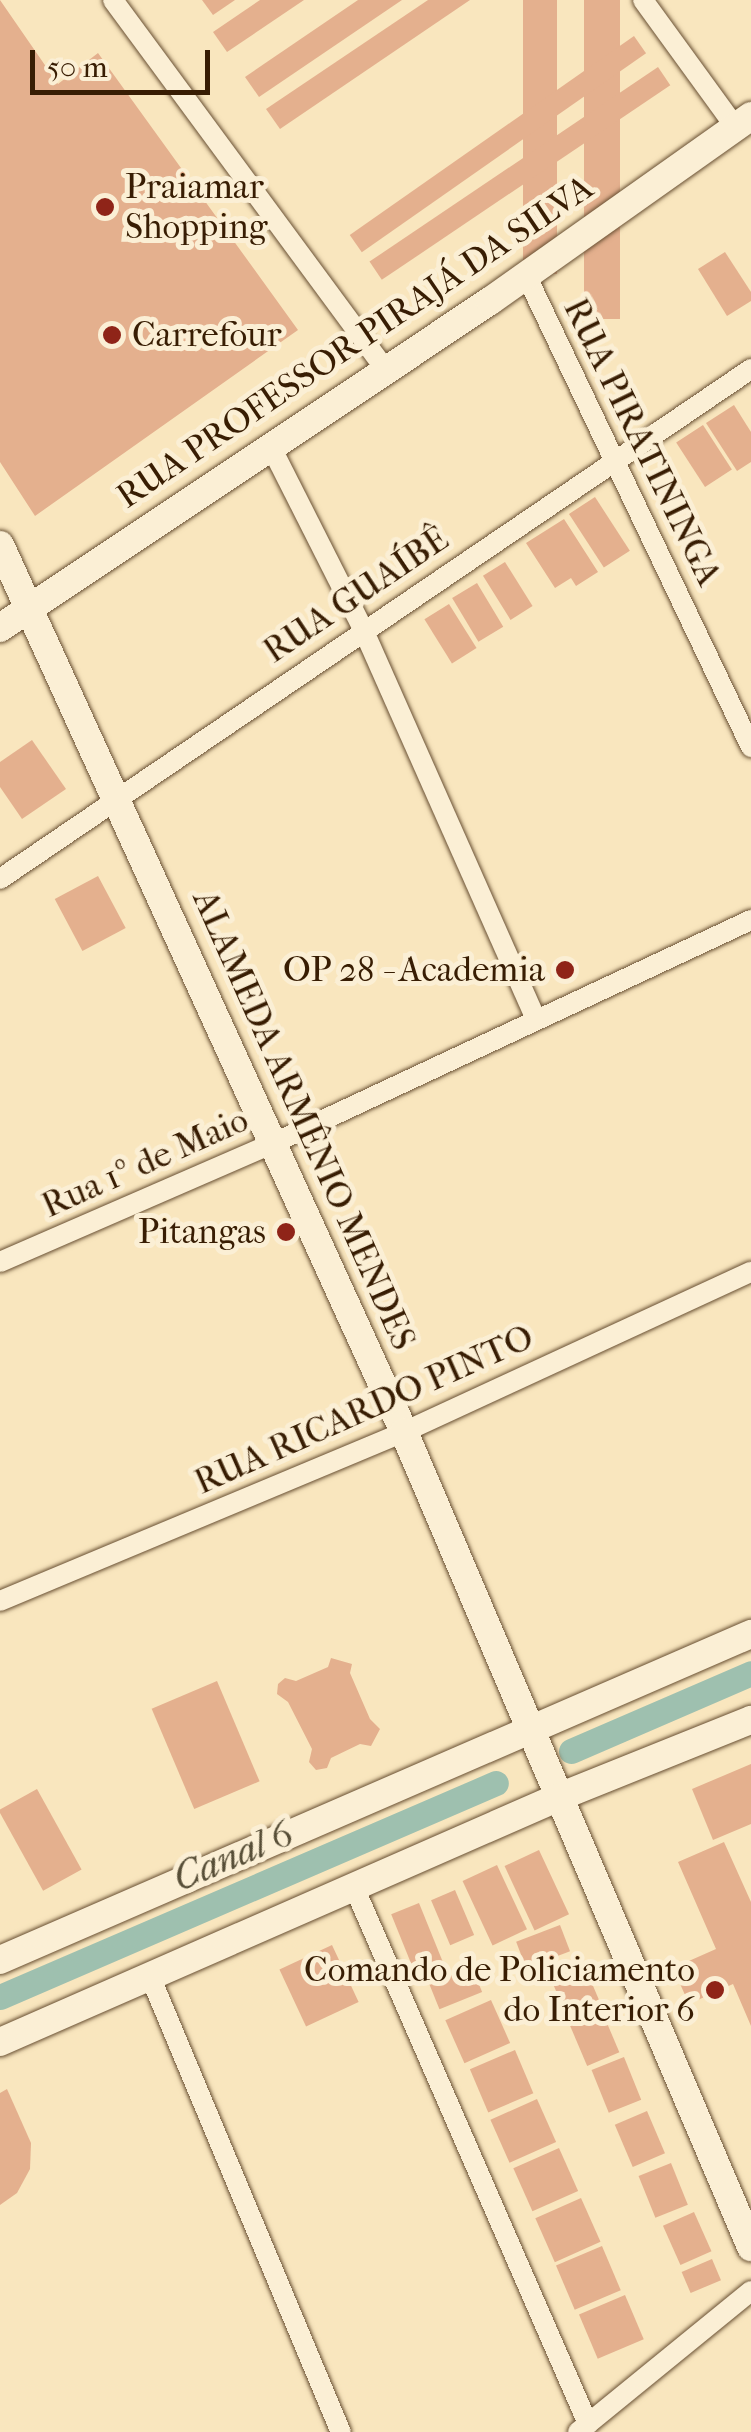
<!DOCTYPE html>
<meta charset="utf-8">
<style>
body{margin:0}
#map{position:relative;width:751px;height:2432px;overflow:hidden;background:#f9e6be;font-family:"IM FELL French Canon",serif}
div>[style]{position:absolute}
.canal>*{height:25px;margin:-12.5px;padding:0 12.5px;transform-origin:12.5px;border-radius:12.5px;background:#9ec0af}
.building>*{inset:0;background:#e4b08e;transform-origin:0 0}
.roads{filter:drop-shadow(0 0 2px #684f32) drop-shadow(0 0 2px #684f32)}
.street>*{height:20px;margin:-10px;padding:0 10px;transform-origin:10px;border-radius:10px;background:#fbefd5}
.secondary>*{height:28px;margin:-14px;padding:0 14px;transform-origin:14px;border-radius:14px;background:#fbefd5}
.dots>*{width:28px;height:28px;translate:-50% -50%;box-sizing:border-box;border:5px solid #fbefd5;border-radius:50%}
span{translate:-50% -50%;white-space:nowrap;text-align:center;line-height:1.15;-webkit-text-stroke:10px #fbefd5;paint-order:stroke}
.poi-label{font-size:35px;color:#381d03}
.left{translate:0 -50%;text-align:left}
.right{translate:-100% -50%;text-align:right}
.street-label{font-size:35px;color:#381d03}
.water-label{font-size:38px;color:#574e37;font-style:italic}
.scale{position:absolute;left:30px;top:50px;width:180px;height:45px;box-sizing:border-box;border:5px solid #381d03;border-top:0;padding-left:12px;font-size:30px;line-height:35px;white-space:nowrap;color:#381d03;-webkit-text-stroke:8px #fbefd5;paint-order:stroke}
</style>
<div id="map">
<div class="canal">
<div style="left:571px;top:1751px;width:196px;rotate:-23.4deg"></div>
<div style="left:0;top:1997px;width:540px;rotate:-23.34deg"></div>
</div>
<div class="building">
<div style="clip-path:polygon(0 0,58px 84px,98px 53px,298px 330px,35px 516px,0 462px)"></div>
<div style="clip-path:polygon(202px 0,235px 0,213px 15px)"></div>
<div style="clip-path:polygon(260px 0,304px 0,227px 52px,213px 32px)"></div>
<div style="clip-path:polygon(358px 0,402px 0,259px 97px,245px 77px)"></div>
<div style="clip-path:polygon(428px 0,470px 0,280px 129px,266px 109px)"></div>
<div style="left:523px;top:0;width:34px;height:274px"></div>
<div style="left:584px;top:0;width:36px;height:319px"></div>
<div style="left:634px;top:36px;width:21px;height:347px;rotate:55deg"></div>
<div style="left:658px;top:67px;width:22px;height:348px;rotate:56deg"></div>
<div style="clip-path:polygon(725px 252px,751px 292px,751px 301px,727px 316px,698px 269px)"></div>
<div style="clip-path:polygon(734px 405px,751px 432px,751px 462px,737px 471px,706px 423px)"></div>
<div style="left:703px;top:425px;width:53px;height:32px;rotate:57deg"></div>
<div style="left:595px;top:497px;width:64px;height:31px;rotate:57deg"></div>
<div style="clip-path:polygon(564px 519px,598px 572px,576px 586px,571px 578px,555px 588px,526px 543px)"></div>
<div style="left:505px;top:562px;width:52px;height:26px;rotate:58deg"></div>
<div style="left:477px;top:583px;width:51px;height:29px;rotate:59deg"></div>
<div style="left:449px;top:604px;width:52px;height:29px;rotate:58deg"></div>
<div style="clip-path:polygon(32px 740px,66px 789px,22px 819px,0 787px,0 762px)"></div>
<div style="left:98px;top:876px;width:59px;height:49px;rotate:62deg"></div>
<div style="clip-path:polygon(331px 1658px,352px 1664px,350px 1673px,370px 1719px,380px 1729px,371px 1746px,360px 1744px,331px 1758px,327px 1768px,316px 1770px,309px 1762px,312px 1749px,288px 1702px,277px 1694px,278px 1684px,285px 1678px,296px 1681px,328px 1667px)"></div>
<div style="left:217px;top:1681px;width:109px;height:71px;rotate:67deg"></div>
<div style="clip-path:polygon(751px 1764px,751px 1824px,713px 1840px,692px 1789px)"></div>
<div style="left:37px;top:1789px;width:92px;height:44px;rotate:61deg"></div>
<div style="clip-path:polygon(724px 1842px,751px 1902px,751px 2026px,733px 1984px,689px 2004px,673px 1968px,716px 1949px,678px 1862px)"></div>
<div style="left:539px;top:1850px;width:71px;height:38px;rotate:65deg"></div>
<div style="left:497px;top:1865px;width:71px;height:38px;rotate:65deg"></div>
<div style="left:455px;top:1890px;width:49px;height:26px;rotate:67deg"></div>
<div style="left:419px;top:1903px;width:68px;height:30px;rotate:68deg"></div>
<div style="left:560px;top:1925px;width:28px;height:47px;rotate:69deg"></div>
<div style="left:332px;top:1945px;width:63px;height:58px;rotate:65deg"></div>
<div style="left:582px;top:1960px;width:43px;height:36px;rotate:67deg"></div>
<div style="left:472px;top:1967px;width:27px;height:46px;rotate:68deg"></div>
<div style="left:491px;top:2000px;width:47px;height:50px;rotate:66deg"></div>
<div style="left:601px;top:2009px;width:47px;height:35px;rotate:67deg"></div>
<div style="left:515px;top:2050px;width:47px;height:49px;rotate:67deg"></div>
<div style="left:624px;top:2057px;width:46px;height:35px;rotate:68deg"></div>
<div style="clip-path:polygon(7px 2089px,31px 2143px,30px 2169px,17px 2193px,0 2205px,0 2093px)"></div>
<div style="left:537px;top:2099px;width:47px;height:51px;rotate:66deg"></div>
<div style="left:647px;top:2111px;width:46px;height:35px;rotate:67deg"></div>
<div style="left:559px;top:2148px;width:47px;height:50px;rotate:66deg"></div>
<div style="left:671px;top:2163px;width:45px;height:35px;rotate:68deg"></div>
<div style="left:581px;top:2198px;width:48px;height:50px;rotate:66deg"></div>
<div style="left:694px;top:2212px;width:43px;height:34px;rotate:66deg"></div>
<div style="left:602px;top:2246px;width:48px;height:50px;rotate:67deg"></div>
<div style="left:712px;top:2259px;width:23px;height:33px;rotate:67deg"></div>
<div style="left:625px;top:2295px;width:48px;height:50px;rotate:67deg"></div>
</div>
<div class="roads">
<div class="street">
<div style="left:113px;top:0;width:457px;rotate:53.6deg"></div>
<div style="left:643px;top:0;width:158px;rotate:54deg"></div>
<div style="left:526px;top:275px;width:523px;rotate:64.51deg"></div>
<div style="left:270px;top:445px;width:206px;rotate:63.2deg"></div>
<div style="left:363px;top:629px;width:424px;rotate:66.1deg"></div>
<div style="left:0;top:879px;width:908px;rotate:-34.18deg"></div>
<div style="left:0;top:1262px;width:299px;rotate:-23.5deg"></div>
<div style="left:274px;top:1143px;width:527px;rotate:-25.06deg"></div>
<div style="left:0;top:1601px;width:438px;rotate:-22.7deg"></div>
<div style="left:404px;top:1432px;width:382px;rotate:-24.8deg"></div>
<div style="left:354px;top:1887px;width:586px;rotate:66.45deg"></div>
<div style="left:150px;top:1976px;width:494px;rotate:67.3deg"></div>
<div style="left:578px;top:2432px;width:223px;rotate:-39.2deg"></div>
</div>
<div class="secondary">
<div style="left:0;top:545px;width:975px;rotate:65.51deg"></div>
<div style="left:404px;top:1432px;width:886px;rotate:66.94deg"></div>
<div style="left:0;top:628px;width:589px;rotate:-33.72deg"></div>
<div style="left:490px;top:301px;width:320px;rotate:-35.3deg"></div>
<div style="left:0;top:1960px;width:819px;rotate:-23.47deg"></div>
<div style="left:0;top:2042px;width:610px;rotate:-23.67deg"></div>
<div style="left:559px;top:1797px;width:207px;rotate:-21.9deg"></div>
</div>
</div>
<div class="dots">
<div style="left:105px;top:207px;background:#8f2418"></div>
<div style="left:112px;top:335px;background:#8f2418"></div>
<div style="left:565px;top:970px;background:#8f2418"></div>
<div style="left:286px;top:1232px;background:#8f2418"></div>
<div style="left:715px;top:1990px;background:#8f2418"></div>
</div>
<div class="poi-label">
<span class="left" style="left:125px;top:207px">Praiamar<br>Shopping</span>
<span class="left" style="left:132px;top:335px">Carrefour</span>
<span class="right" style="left:545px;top:970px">OP 28 - Academia</span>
<span class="right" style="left:266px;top:1232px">Pitangas</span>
<span class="right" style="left:695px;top:1990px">Comando de Policiamento<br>do Interior 6</span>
</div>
<div class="street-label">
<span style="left:355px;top:342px;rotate:-34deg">RUA PROFESSOR PIRAJÁ DA SILVA</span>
<span style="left:642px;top:442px;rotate:64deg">RUA PIRATININGA</span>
<span style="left:356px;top:595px;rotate:-34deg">RUA GUAÍBÊ</span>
<span style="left:304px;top:1120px;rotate:66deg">ALAMEDA ARMÊNIO MENDES</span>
<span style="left:145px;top:1163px;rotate:-24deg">Rua 1º de Maio</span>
<span style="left:364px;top:1410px;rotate:-24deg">RUA RICARDO PINTO</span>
</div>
<div class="water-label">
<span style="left:233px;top:1856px;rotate:-23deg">Canal 6</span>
</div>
<div class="scale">50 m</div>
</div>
